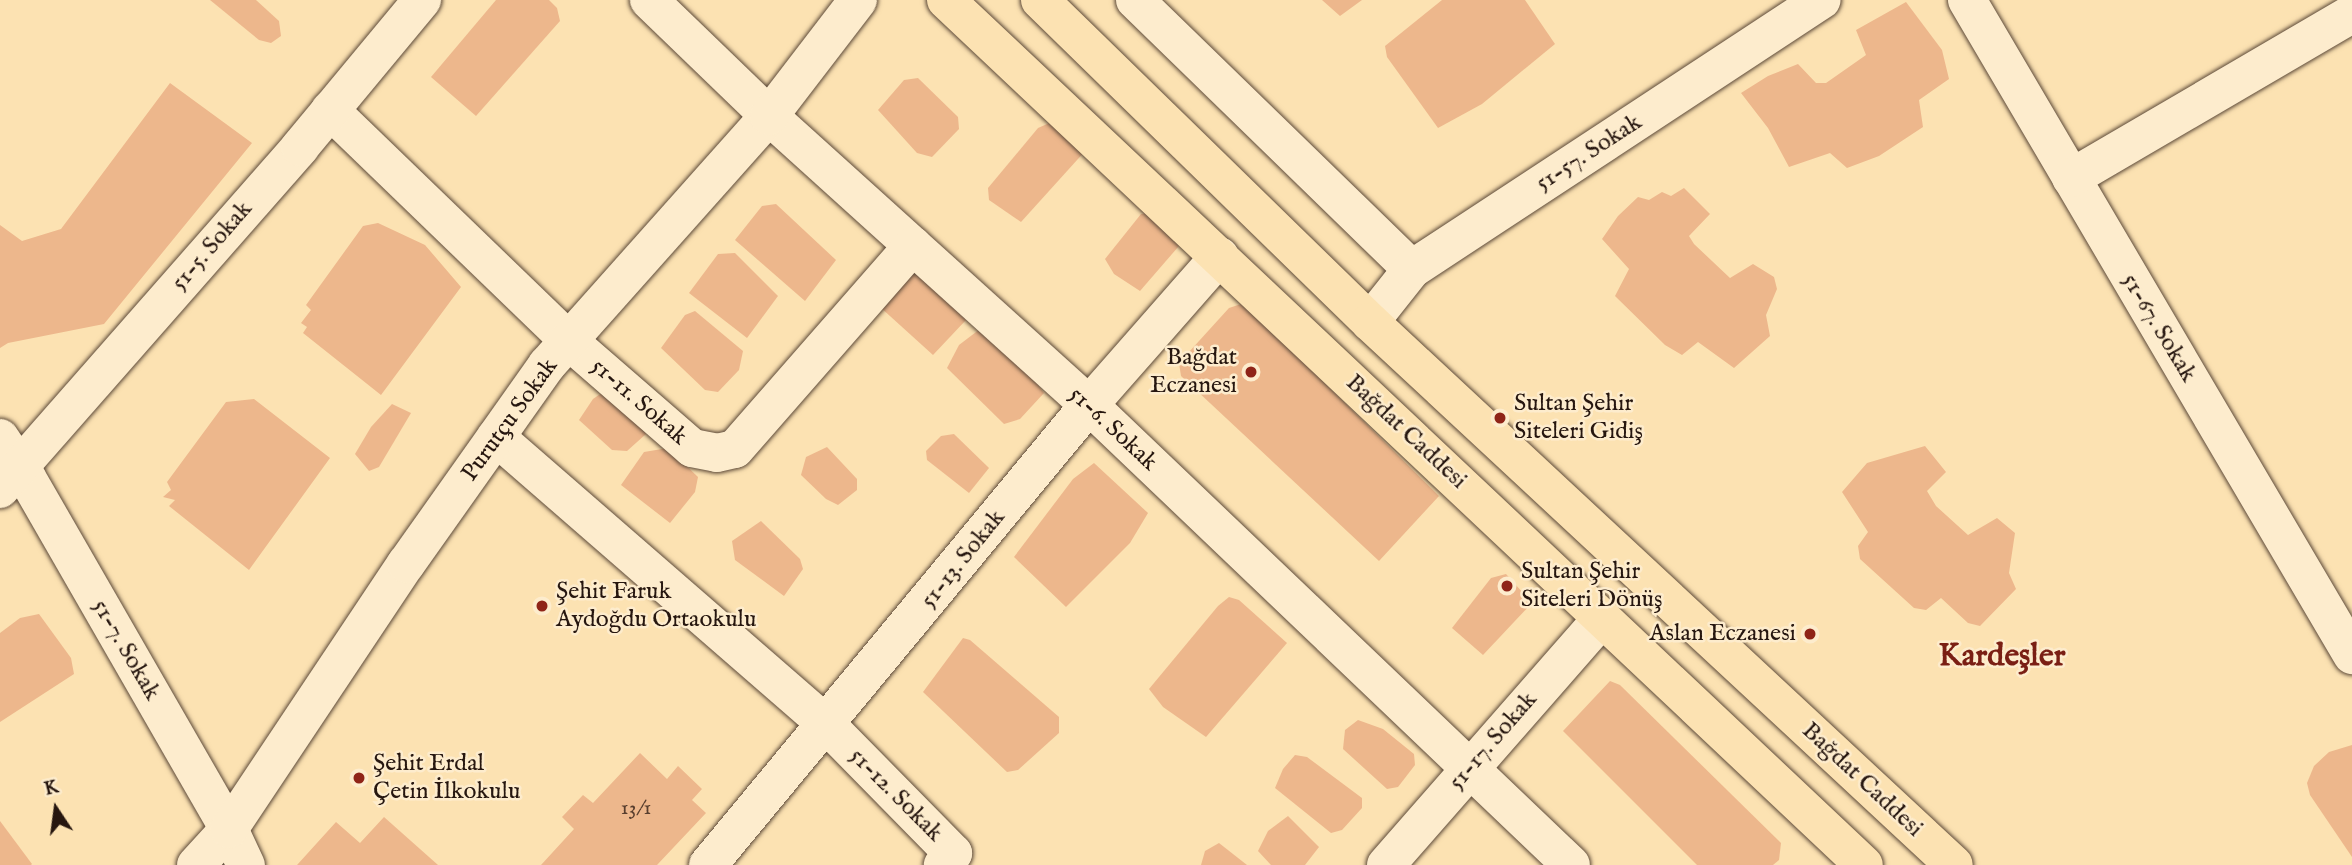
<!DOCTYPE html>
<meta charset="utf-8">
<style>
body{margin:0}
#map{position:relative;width:2352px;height:865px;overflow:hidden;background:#fce2b2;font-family:"IM FELL English",serif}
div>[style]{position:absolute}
.building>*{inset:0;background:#edb78c}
.roads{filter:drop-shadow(0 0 2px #5c4938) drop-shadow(0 0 2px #5c4938)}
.minor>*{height:38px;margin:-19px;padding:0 19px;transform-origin:19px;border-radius:19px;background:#fdeccd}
.major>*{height:38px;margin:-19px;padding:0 19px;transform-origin:19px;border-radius:19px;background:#fce2b2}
.dots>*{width:19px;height:19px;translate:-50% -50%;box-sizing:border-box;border:4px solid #fdeccd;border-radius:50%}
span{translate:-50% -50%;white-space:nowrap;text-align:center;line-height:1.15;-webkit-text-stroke:5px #fdeccd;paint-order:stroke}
.number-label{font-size:21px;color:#583e2e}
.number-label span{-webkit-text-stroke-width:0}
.street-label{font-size:24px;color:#26160f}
.poi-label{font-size:24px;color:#26160f}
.right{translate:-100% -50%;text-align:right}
.left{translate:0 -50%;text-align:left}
.district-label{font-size:32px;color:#7a1f14;font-weight:700}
.north{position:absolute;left:21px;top:774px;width:70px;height:70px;-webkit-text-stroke:5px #fdeccd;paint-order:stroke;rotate:347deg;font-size:19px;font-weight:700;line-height:28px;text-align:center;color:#26160f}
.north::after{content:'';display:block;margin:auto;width:24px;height:32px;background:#26160f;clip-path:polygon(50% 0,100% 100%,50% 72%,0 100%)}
</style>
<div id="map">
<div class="building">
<div style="clip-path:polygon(210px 0,256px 0,279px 21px,281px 36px,271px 43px,259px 40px)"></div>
<div style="clip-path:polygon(496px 0,549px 0,557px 8px,560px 21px,476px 116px,431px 77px)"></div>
<div style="clip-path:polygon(1322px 0,1362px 0,1340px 16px)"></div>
<div style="clip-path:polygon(1442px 0,1525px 0,1555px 44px,1482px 104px,1438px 128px,1387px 57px,1385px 46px)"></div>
<div style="clip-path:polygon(1906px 2px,1942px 50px,1949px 79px,1919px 100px,1923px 127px,1879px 156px,1847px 168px,1830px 153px,1789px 167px,1768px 128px,1741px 93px,1768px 76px,1798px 64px,1816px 83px,1826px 83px,1866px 55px,1856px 30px)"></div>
<div style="clip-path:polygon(918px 78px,958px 117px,959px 129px,932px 157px,917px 153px,878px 110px,904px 80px)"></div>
<div style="clip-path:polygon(170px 83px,252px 143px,104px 324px,8px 343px,0 348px,0 225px,22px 241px,61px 229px)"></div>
<div style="clip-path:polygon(1054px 121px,1087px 149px,1021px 222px,989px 200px,988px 188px,1038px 128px)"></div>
<div style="clip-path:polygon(1684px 188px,1710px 214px,1689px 236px,1694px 244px,1730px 278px,1753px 264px,1774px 277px,1777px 289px,1766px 315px,1770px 336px,1734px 368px,1698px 342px,1682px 355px,1665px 345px,1615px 296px,1629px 269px,1602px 239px,1618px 216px,1638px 197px,1649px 200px,1662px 192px,1671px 196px)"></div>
<div style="clip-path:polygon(776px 204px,836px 260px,805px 301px,735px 240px,762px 206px)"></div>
<div style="clip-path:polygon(1160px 211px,1185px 239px,1140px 291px,1114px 274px,1105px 259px,1141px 214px)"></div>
<div style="clip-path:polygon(378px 223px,425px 245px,461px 287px,381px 395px,303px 333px,307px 327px,301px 323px,311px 310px,306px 305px,363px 226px)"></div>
<div style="clip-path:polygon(735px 253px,778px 296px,747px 338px,689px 293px,718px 254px)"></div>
<div style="clip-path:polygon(909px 271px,926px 271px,966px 320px,933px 355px,880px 307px)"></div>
<div style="clip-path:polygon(1241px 304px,1261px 320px,1439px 496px,1379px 561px,1181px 376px,1179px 363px,1229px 308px)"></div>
<div style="clip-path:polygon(695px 311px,743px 351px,739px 370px,718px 392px,705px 390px,661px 348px,685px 315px)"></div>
<div style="clip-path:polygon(980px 329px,1021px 362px,1044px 393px,1020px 419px,1004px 424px,947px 368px,959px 345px)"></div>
<div style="clip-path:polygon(606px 390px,639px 417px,646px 434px,627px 451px,612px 450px,579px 420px,593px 399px)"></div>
<div style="clip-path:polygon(254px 399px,330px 458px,249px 570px,169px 506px,175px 500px,163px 497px,171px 490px,167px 482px,226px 402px)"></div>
<div style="clip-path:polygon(392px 404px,411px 413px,379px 467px,369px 471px,355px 454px,371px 427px)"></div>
<div style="clip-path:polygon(954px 434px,989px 468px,969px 493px,927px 460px,926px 451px,941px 436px)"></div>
<div style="clip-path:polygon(1925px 446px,1946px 472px,1927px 491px,1936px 506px,1968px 535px,1997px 518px,2015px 533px,2009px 573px,2016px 589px,1980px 626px,1968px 623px,1941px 598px,1926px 610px,1914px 608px,1860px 559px,1858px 546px,1868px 532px,1842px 492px,1867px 463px)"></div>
<div style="clip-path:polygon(827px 447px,857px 479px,857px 490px,838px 505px,826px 499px,801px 475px,806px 457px)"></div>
<div style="clip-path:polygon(668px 448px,698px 477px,695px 492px,670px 523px,621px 485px,644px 452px)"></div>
<div style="clip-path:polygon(1094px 463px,1148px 513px,1130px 543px,1066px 607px,1014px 557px,1073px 479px)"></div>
<div style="clip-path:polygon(761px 521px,800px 559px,803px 569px,784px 596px,735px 560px,732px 541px)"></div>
<div style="clip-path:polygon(1506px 574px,1532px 603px,1483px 655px,1452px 628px,1491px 578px)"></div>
<div style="clip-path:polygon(1229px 597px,1239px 600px,1287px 643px,1206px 737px,1163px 707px,1149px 689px,1218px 606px)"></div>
<div style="clip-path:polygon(39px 614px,71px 658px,74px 674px,0 722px,0 633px,20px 618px)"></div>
<div style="clip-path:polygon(963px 638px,970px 640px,1059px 717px,1059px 733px,1018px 770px,1007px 772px,923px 692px)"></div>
<div style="clip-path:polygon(1610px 681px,1620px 685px,1781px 843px,1779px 860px,1773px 865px,1697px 865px,1563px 731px)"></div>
<div style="clip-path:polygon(1358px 720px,1383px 729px,1414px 754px,1415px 765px,1398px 787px,1387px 789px,1343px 749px,1345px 730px)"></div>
<div style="clip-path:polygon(2352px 745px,2352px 857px,2310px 795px,2307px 783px,2314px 766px,2329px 752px)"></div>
<div style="clip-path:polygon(640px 753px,667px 779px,678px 766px,702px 789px,692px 800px,706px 813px,657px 865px,541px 865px,574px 829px,562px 817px,583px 795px,593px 803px)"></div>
<div style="clip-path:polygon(1295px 755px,1307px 757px,1362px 798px,1362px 808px,1342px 830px,1331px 833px,1275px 788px,1283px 769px)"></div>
<div style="clip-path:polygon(1288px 816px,1319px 847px,1305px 865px,1271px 865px,1258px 851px,1268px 831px)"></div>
<div style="clip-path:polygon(384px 817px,438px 865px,297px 865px,336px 822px,360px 843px)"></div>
<div style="clip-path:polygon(0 821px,32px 864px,31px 865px,0 865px)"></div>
<div style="clip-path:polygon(1219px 843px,1247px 865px,1201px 865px,1205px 851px)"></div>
</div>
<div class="roads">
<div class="minor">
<div style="left:649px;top:0;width:167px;rotate:44deg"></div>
<div style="left:769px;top:116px;width:431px;rotate:42.1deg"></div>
<div style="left:1089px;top:405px;width:666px;rotate:43.66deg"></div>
<div style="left:1135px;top:0;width:386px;rotate:44.2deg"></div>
<div style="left:1967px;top:0;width:760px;rotate:59.55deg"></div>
<div style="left:330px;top:110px;width:332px;rotate:44deg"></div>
<div style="left:569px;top:341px;width:163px;rotate:41deg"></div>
<div style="left:692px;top:448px;width:25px;rotate:11deg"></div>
<div style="left:717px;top:453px;width:18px;rotate:-13deg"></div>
<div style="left:735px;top:449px;width:270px;rotate:-48.8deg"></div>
<div style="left:2071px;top:178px;width:325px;rotate:-30.3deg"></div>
<div style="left:1370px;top:322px;width:68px;rotate:-51.6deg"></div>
<div style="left:1412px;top:269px;width:490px;rotate:-33.3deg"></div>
<div style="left:496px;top:437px;width:439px;rotate:41deg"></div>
<div style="left:827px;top:725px;width:180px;rotate:45.5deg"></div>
<div style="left:953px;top:853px;width:16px;rotate:130deg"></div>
<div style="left:0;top:438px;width:48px;rotate:56deg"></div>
<div style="left:27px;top:478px;width:405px;rotate:60.1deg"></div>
<div style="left:229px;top:829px;width:40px;rotate:65deg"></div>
<div style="left:0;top:489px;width:455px;rotate:-48.7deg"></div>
<div style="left:300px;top:147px;width:191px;rotate:-50.3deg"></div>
<div style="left:196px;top:865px;width:49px;rotate:-47.5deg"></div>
<div style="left:229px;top:829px;width:319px;rotate:-56.3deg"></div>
<div style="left:406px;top:564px;width:244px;rotate:-54.7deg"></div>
<div style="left:547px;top:365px;width:334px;rotate:-48.3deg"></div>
<div style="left:769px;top:116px;width:146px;rotate:-52.5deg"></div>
<div style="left:708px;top:865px;width:597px;rotate:-50.37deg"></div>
<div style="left:1089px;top:405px;width:198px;rotate:-48.7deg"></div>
<div style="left:1386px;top:865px;width:328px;rotate:-48.8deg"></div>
</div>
<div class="major">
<div style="left:946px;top:0;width:1261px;rotate:43.3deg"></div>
<div style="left:1040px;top:0;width:461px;rotate:44.3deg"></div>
<div style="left:1370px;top:322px;width:797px;rotate:42.92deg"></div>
</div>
</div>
<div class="dots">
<div style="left:1251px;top:372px;background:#8f2418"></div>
<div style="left:1500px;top:418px;background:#8f2418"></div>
<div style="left:1507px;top:586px;background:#8f2418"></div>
<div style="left:542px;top:606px;background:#8f2418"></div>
<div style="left:1810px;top:634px;background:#8f2418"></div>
<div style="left:359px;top:778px;background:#8f2418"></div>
</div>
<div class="number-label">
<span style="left:636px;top:809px">13/1</span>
</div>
<div class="street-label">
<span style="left:1589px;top:153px;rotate:-33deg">51-57. Sokak</span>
<span style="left:212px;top:246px;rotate:-49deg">51-5. Sokak</span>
<span style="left:2159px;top:328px;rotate:59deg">51-67. Sokak</span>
<span style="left:639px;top:402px;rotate:41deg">51-11. Sokak</span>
<span style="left:510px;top:420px;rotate:-54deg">Purutçu Sokak</span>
<span style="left:1113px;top:429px;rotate:43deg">51-6. Sokak</span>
<span style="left:1406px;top:432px;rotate:43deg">Bağdat Caddesi</span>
<span style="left:963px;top:559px;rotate:-51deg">51-13. Sokak</span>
<span style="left:126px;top:650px;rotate:60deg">51-7. Sokak</span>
<span style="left:1493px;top:741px;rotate:-49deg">51-17. Sokak</span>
<span style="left:1862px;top:780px;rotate:43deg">Bağdat Caddesi</span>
<span style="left:896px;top:795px;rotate:45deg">51-12. Sokak</span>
</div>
<div class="poi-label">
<span class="right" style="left:1237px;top:372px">Bağdat<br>Eczanesi</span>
<span class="left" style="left:1514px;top:418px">Sultan Şehir<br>Siteleri Gidiş</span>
<span class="left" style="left:1521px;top:586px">Sultan Şehir<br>Siteleri Dönüş</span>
<span class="left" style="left:556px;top:606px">Şehit Faruk<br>Aydoğdu Ortaokulu</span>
<span class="right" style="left:1796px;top:634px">Aslan Eczanesi</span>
<span class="left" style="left:373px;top:778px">Şehit Erdal<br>Çetin İlkokulu</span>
</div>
<div class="district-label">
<span style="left:2002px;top:657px">Kardeşler</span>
</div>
<div class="north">K</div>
</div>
